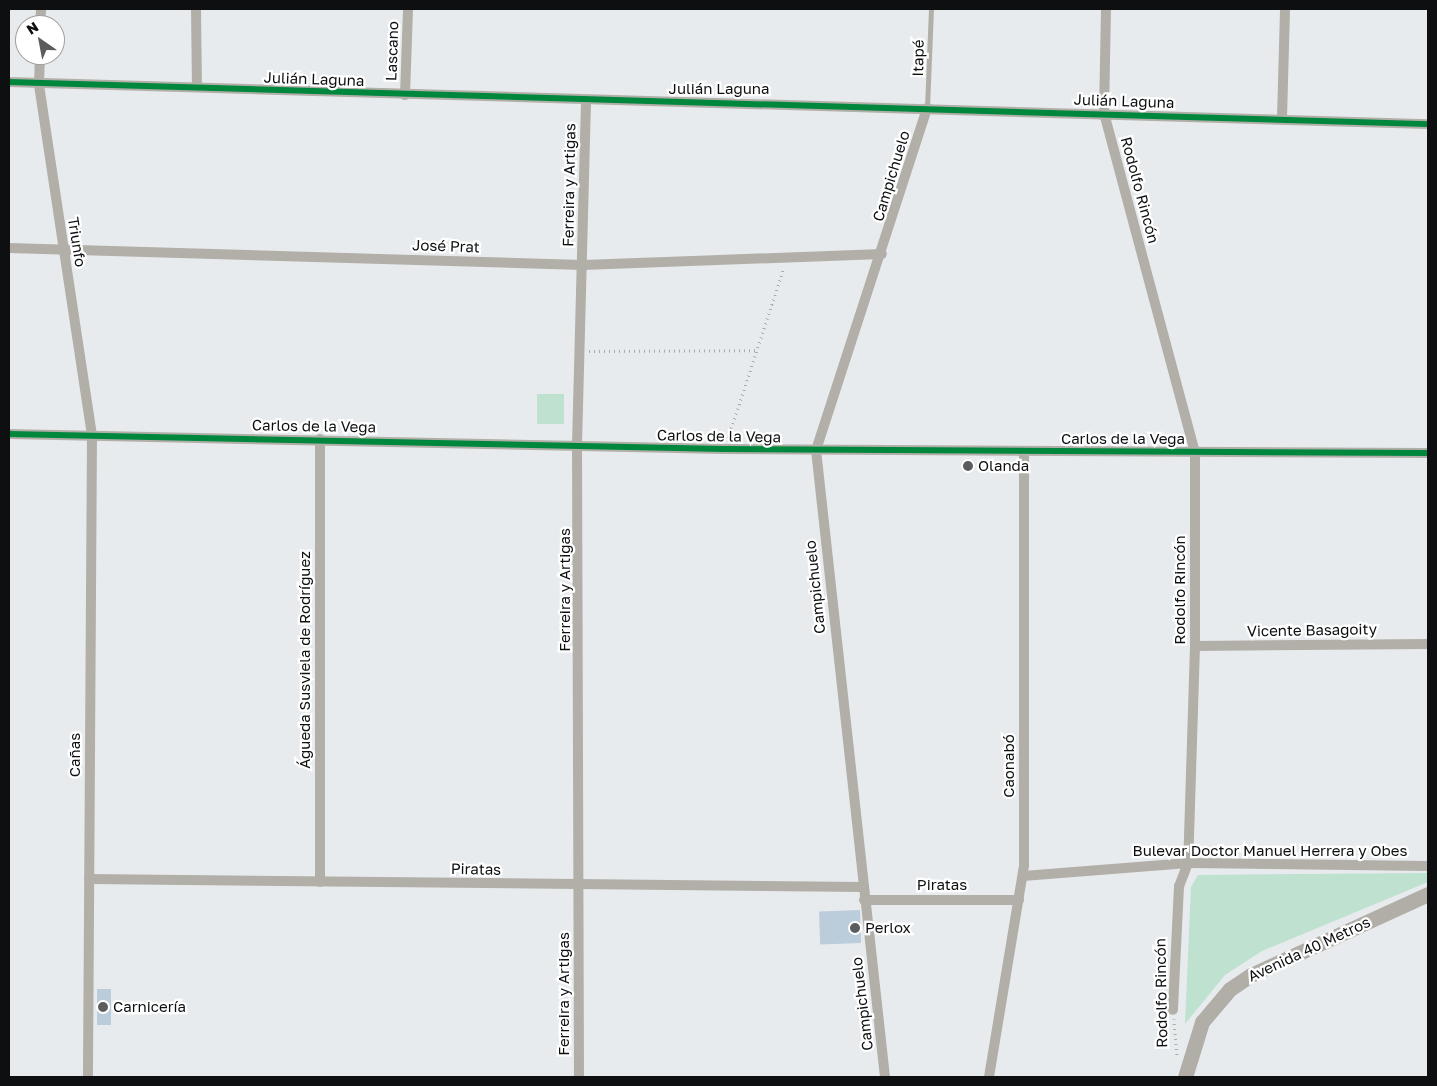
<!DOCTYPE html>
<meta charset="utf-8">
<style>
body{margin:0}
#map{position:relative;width:1437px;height:1086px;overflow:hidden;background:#e8ebee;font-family:"Golos Text",sans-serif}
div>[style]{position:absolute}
.green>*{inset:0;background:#bee1d0;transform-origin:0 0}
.building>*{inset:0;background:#bbccda;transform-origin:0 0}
.path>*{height:2.5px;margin-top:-1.25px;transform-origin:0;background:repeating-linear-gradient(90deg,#acaaa7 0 1px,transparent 0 5px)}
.service>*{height:5px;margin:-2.5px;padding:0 2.5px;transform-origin:2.5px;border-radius:2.5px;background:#b2afa8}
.minor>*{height:10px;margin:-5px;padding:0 5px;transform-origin:5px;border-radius:5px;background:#b2afa8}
.secondary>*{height:15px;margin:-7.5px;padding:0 7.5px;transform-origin:7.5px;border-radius:7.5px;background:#b1aea7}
.cycleway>*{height:6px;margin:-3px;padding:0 3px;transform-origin:3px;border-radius:3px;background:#00873e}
.dots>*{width:14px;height:14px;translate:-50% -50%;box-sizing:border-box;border:2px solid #fff;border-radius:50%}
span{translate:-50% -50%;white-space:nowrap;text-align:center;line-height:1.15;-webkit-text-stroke:4.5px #fff;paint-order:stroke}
.street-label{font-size:15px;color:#0d0f10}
.poi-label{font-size:15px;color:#0d0f10}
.left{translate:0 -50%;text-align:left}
.frame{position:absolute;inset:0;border:10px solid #0d0f10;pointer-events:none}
.north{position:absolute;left:15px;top:15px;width:50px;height:50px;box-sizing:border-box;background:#fff;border:1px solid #9e9f9f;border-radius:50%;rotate:327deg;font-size:14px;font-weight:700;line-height:20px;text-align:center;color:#0d0f10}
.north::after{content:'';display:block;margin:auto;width:18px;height:22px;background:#5a5c5e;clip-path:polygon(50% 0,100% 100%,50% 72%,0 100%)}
</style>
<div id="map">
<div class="green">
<div style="left:537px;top:394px;width:27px;height:30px"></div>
<div style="clip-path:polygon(1428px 873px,1428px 882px,1262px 951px,1225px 975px,1185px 1024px,1191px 887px,1198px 875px)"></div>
</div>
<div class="building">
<div style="left:860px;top:910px;width:33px;height:41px;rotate:88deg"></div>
<div style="left:97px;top:989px;width:14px;height:36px"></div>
</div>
<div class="path">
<div style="left:589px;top:351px;width:166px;rotate:-0.3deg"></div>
<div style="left:728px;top:438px;width:180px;rotate:-71.9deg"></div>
<div style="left:1174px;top:1019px;width:37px;rotate:85deg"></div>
</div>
<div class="service">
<div style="left:927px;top:108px;width:99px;rotate:-87.7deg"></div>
</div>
<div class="minor">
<div style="left:196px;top:9px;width:78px;rotate:89.3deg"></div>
<div style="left:1106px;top:9px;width:104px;rotate:91.1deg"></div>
<div style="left:1104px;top:113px;width:351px;rotate:75deg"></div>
<div style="left:1195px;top:452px;width:194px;rotate:90deg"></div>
<div style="left:1195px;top:646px;width:217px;rotate:91.8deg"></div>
<div style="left:1188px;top:863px;width:25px;rotate:111deg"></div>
<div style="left:1179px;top:886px;width:124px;rotate:92.8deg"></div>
<div style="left:40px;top:25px;width:16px;rotate:-86deg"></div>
<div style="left:40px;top:55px;width:30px;rotate:92deg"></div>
<div style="left:39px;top:85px;width:353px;rotate:81.4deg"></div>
<div style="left:92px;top:434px;width:643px;rotate:90.36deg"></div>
<div style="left:9px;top:82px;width:1420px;rotate:1.7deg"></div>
<div style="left:405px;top:95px;width:86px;rotate:-88deg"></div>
<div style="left:1282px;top:118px;width:109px;rotate:-88.4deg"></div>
<div style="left:9px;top:248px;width:574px;rotate:1.7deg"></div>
<div style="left:583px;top:265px;width:299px;rotate:-2.1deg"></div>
<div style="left:9px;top:434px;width:715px;rotate:1.2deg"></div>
<div style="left:724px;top:449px;width:704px;rotate:0.33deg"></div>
<div style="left:320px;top:439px;width:443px;rotate:90deg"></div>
<div style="left:1195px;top:646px;width:233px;rotate:-0.5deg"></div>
<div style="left:1023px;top:876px;width:166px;rotate:-4.5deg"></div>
<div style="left:1188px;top:863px;width:240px;rotate:0.7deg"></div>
<div style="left:89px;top:879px;width:774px;rotate:0.59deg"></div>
<div style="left:864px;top:900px;width:155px"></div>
<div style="left:579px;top:1077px;width:632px;rotate:-90.18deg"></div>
<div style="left:577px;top:445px;width:343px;rotate:-88.5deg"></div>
<div style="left:885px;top:1077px;width:631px;rotate:-96.28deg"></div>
<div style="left:816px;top:450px;width:360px;rotate:-72deg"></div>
<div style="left:989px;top:1077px;width:215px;rotate:-80.6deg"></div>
<div style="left:1024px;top:865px;width:414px;rotate:-90deg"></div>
</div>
<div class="secondary">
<div style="left:1185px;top:1077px;width:58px;rotate:-72.8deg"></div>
<div style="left:1202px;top:1022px;width:43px;rotate:-49.7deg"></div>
<div style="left:1230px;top:989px;width:25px;rotate:-34deg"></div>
<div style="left:1251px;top:975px;width:195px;rotate:-24.6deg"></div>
</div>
<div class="cycleway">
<div style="left:9px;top:82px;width:1420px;rotate:1.7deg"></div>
<div style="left:9px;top:434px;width:715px;rotate:1.2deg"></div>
<div style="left:724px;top:449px;width:704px;rotate:0.33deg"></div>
</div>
<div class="dots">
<div style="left:968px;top:466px;background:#5a5c5e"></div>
<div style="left:855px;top:928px;background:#5a5c5e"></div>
<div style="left:103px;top:1007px;background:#5a5c5e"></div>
</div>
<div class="street-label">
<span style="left:392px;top:51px;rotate:-88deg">Lascano</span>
<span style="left:918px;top:58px;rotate:-89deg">Itapé</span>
<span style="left:314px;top:79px;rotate:2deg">Julián Laguna</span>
<span style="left:719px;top:89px">Julián Laguna</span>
<span style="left:1124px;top:101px;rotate:2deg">Julián Laguna</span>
<span style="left:891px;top:176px;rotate:-73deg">Campichuelo</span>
<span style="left:569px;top:185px;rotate:-89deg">Ferreira y Artigas</span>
<span style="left:1140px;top:190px;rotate:75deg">Rodolfo Rincón</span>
<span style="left:77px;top:242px;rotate:81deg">Triunfo</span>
<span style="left:446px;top:246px;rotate:2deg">José Prat</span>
<span style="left:314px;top:426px;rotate:1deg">Carlos de la Vega</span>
<span style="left:719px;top:436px;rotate:1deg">Carlos de la Vega</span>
<span style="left:1123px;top:439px">Carlos de la Vega</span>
<span style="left:815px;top:587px;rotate:-96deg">Campichuelo</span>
<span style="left:565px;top:590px;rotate:-90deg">Ferreira y Artigas</span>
<span style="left:1180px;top:590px;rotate:-90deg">Rodolfo Rincón</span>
<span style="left:1312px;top:630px;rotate:-1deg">Vicente Basagoity</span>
<span style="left:305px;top:660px;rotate:-90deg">Águeda Susviela de Rodríguez</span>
<span style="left:75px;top:755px;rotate:-90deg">Cañas</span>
<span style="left:1009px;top:766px;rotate:-90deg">Caonabó</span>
<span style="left:1270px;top:851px">Bulevar Doctor Manuel Herrera y Obes</span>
<span style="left:476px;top:869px;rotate:1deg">Piratas</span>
<span style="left:942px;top:885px">Piratas</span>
<span style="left:1309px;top:949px;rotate:-25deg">Avenida 40 Metros</span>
<span style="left:1161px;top:993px;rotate:-91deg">Rodolfo Rincón</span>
<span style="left:564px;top:994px;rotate:-90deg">Ferreira y Artigas</span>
<span style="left:862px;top:1004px;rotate:-97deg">Campichuelo</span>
</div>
<div class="poi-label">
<span class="left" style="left:978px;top:466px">Olanda</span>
<span class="left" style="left:865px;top:928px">Perlox</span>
<span class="left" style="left:113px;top:1007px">Carnicería</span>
</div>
<div class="frame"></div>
<div class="north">N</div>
</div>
